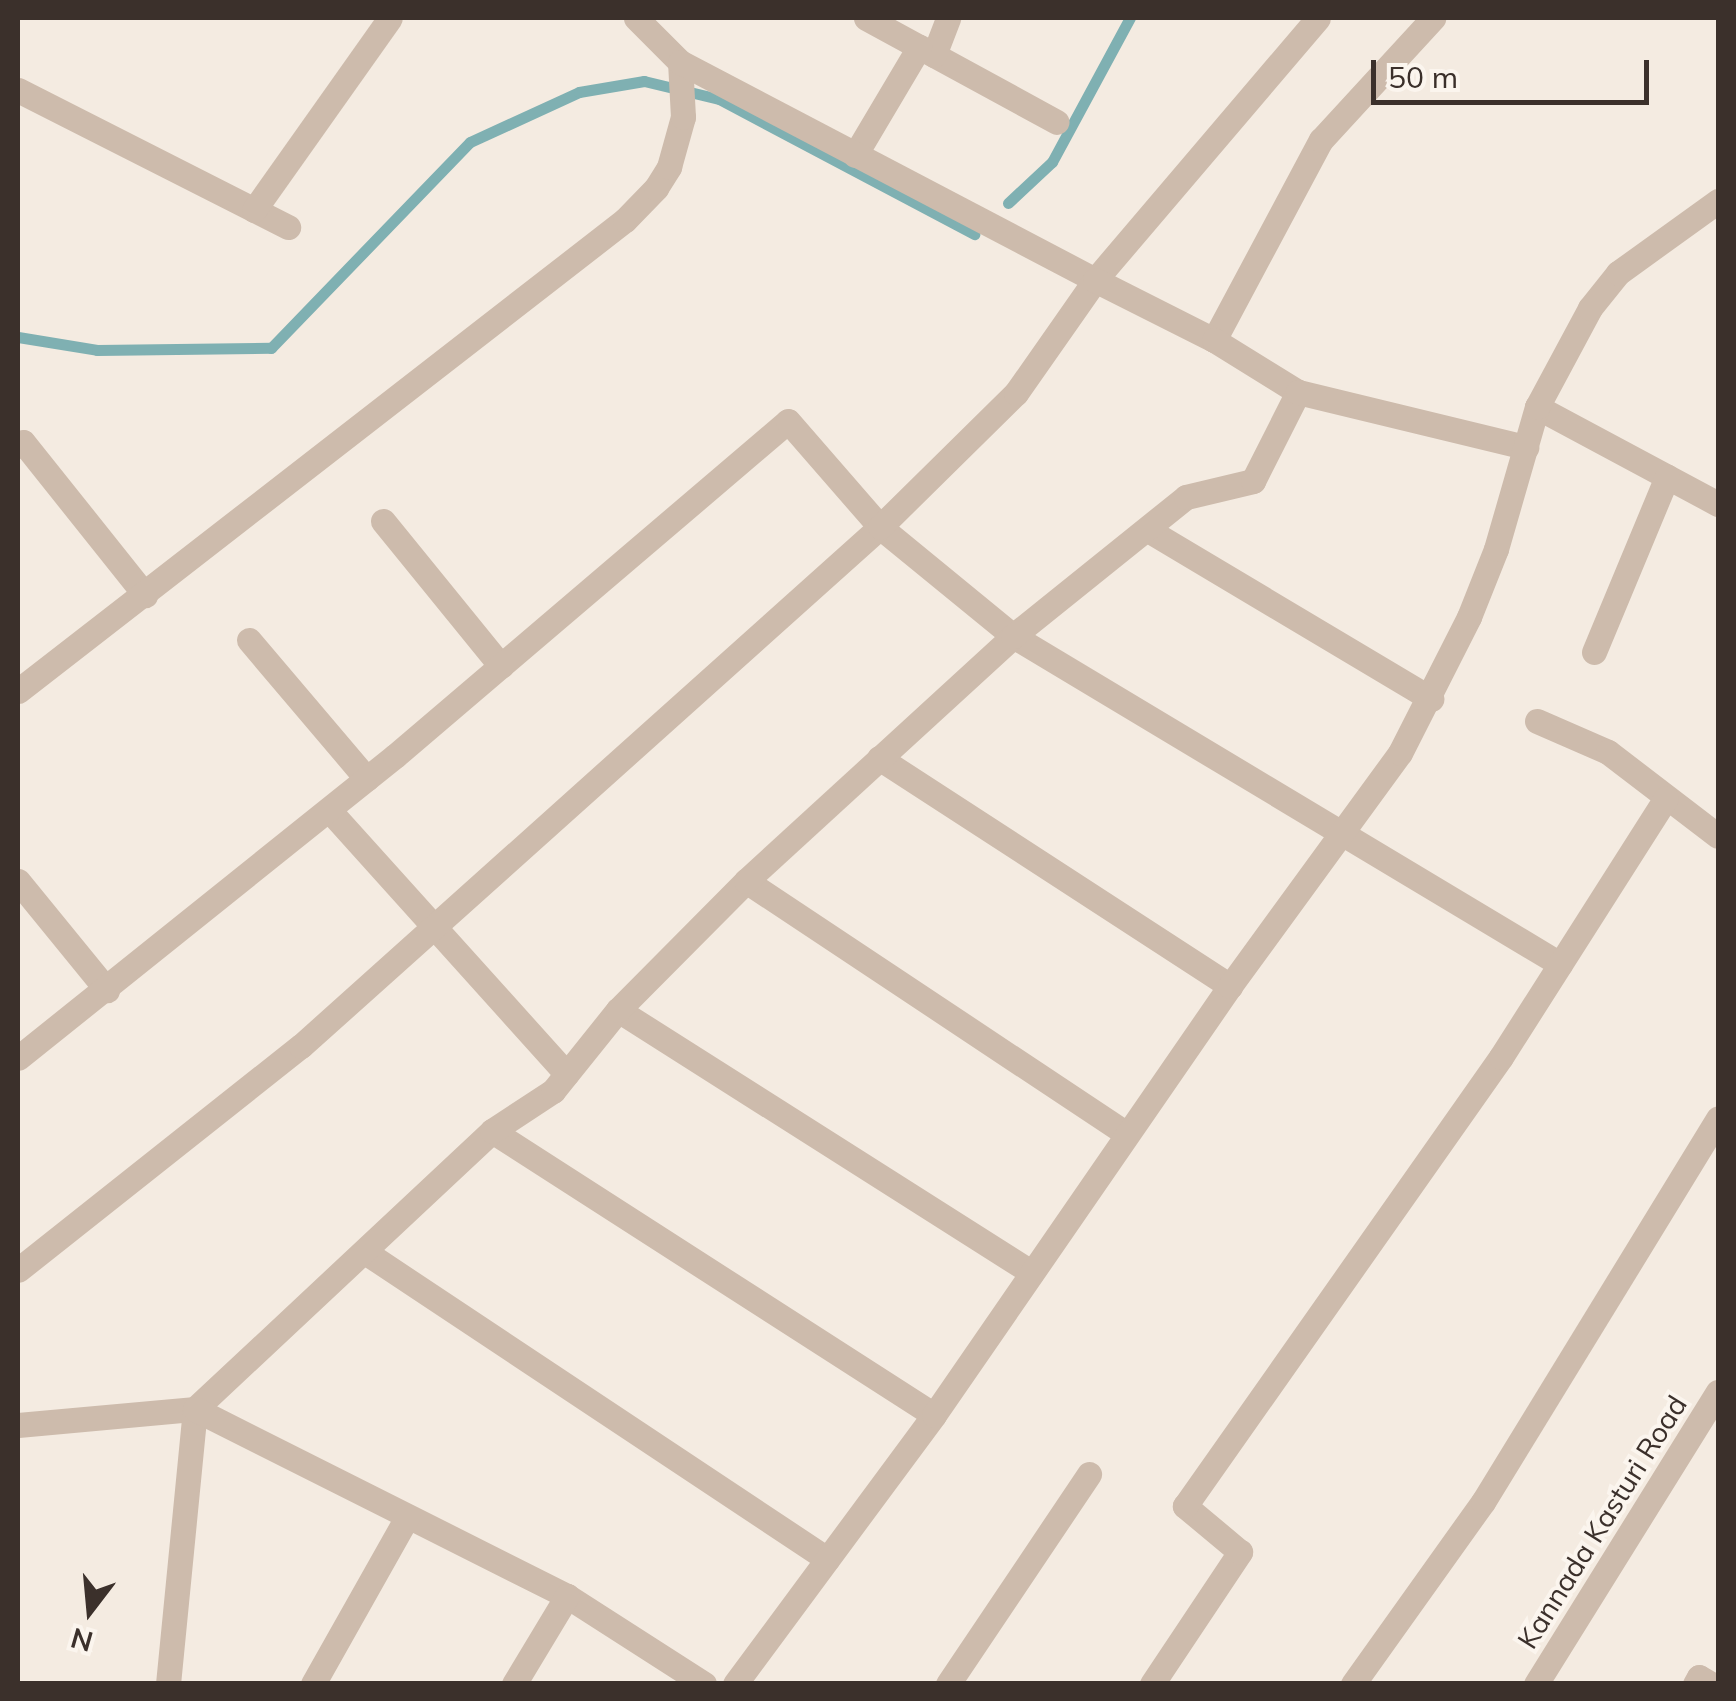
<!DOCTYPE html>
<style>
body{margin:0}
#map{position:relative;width:1736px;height:1701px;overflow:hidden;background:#f4ebe1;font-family:Mulish,sans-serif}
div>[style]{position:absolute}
.stream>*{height:11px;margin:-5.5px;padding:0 5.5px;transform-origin:5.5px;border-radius:5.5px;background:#7fb0b2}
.minor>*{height:25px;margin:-12.5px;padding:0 12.5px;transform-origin:12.5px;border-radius:12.5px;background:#cdbbac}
.tertiary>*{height:25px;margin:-12.5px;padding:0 12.5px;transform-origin:12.5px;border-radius:12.5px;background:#cdbbac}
span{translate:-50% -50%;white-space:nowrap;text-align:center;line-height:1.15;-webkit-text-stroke:8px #fbf5ee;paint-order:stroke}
.street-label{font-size:28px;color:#3b302b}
.frame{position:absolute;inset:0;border:20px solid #3b302b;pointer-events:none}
.north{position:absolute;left:40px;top:1561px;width:100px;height:100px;-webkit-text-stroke:8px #fbf5ee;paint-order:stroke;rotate:196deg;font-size:28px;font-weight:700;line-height:40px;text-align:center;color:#3b302b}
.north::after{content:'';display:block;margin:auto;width:35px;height:45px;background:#3b302b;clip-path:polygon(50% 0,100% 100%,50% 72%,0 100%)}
.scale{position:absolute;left:1371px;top:60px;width:278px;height:45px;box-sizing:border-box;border:5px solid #3b302b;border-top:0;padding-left:12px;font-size:30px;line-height:35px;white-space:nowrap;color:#3b302b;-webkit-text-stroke:8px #fbf5ee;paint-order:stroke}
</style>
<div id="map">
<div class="stream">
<div style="left:1008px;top:203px;width:60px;rotate:-43deg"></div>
<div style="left:1052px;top:162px;width:164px;rotate:-61.6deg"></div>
<div style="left:18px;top:337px;width:80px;rotate:9.3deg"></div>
<div style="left:97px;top:350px;width:174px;rotate:-0.7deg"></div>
<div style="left:271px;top:348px;width:286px;rotate:-46deg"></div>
<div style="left:470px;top:142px;width:120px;rotate:-24.6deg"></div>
<div style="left:579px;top:92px;width:66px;rotate:-9.6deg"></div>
<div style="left:644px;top:81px;width:77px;rotate:13.5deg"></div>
<div style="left:719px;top:99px;width:289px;rotate:27.9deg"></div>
</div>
<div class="minor">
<div style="left:636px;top:18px;width:62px;rotate:45deg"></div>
<div style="left:866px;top:18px;width:217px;rotate:28.6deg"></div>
<div style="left:934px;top:55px;width:40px;rotate:-69deg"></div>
<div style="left:18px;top:90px;width:303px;rotate:26.9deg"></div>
<div style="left:855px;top:155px;width:126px;rotate:-59.3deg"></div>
<div style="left:254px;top:210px;width:235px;rotate:-54.7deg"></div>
<div style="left:1214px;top:340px;width:227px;rotate:-61.9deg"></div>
<div style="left:1321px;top:140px;width:166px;rotate:-47.4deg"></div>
<div style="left:1537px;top:407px;width:205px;rotate:28.2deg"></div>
<div style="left:18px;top:446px;width:6px;rotate:-39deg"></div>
<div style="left:23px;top:442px;width:196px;rotate:51.4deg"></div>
<div style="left:383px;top:521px;width:187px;rotate:50.9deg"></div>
<div style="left:1148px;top:530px;width:330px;rotate:30.8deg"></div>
<div style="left:249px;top:640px;width:182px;rotate:49.7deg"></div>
<div style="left:1594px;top:652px;width:190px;rotate:-67.4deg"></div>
<div style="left:18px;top:691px;width:768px;rotate:-37.81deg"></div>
<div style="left:625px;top:220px;width:45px;rotate:-45.9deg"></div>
<div style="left:656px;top:188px;width:25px;rotate:-58deg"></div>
<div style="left:669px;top:167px;width:52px;rotate:-74.4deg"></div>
<div style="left:683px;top:117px;width:55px;rotate:-93.1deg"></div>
<div style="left:680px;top:62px;width:469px;rotate:27.7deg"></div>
<div style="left:1095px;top:280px;width:344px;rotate:-49.6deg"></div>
<div style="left:1537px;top:721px;width:77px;rotate:23.6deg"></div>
<div style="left:1608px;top:752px;width:138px;rotate:37.4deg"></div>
<div style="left:879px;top:758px;width:419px;rotate:33deg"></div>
<div style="left:329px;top:810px;width:355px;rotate:48deg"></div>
<div style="left:18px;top:881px;width:141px;rotate:50.8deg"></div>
<div style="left:746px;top:881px;width:457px;rotate:33.6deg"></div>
<div style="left:618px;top:1010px;width:490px;rotate:32.4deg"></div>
<div style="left:18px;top:1058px;width:483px;rotate:-38.7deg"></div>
<div style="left:395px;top:756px;width:516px;rotate:-40.44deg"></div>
<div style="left:788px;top:421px;width:140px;rotate:49deg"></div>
<div style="left:880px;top:527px;width:172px;rotate:39.3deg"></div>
<div style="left:1013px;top:636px;width:638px;rotate:30.95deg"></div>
<div style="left:492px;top:1131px;width:525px;rotate:32.72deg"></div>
<div style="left:365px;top:1252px;width:555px;rotate:33.6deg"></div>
<div style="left:18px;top:1270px;width:361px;rotate:-38.4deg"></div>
<div style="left:301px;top:1046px;width:778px;rotate:-41.87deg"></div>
<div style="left:880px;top:527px;width:191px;rotate:-44.6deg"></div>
<div style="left:1016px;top:393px;width:138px;rotate:-55deg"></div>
<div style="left:1095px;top:280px;width:133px;rotate:26.8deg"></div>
<div style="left:1214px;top:340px;width:99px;rotate:31.8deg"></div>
<div style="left:18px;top:1425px;width:178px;rotate:-5.2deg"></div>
<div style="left:195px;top:1409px;width:407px;rotate:-43.1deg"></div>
<div style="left:492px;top:1131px;width:73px;rotate:-33.3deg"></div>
<div style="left:553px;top:1091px;width:104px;rotate:-51.3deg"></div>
<div style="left:618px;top:1010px;width:182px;rotate:-45.2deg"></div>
<div style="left:746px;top:881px;width:362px;rotate:-42.5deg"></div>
<div style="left:1013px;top:636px;width:222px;rotate:-38.8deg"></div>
<div style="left:1186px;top:497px;width:69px;rotate:-13.4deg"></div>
<div style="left:1253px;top:481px;width:100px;rotate:-63.2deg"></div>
<div style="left:1298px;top:392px;width:235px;rotate:13.6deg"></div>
<div style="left:168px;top:1684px;width:276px;rotate:-84.4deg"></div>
<div style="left:195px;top:1409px;width:416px;rotate:26.7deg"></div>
<div style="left:567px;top:1596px;width:163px;rotate:32.7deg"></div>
<div style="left:313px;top:1684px;width:192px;rotate:-60.6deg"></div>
<div style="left:514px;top:1684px;width:103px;rotate:-58.9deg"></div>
<div style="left:948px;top:1684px;width:253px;rotate:-56.1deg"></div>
<div style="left:1152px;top:1684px;width:159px;rotate:-56.3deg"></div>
<div style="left:1240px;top:1552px;width:72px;rotate:-140.1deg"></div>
<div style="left:1185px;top:1506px;width:549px;rotate:-54.86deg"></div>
<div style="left:1501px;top:1057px;width:307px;rotate:-57.5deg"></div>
<div style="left:1353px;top:1684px;width:224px;rotate:-54.5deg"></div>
<div style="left:1483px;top:1502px;width:450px;rotate:-58.5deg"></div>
<div style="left:1536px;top:1684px;width:344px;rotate:-58.1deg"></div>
<div style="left:1695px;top:1684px;width:8px;rotate:-60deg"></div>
<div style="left:1699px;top:1677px;width:14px;rotate:30deg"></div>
</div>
<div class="tertiary">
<div style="left:735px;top:1684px;width:335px;rotate:-53.5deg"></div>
<div style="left:934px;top:1415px;width:521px;rotate:-55.4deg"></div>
<div style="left:1230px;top:986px;width:288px;rotate:-53.9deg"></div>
<div style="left:1400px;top:753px;width:153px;rotate:-63.1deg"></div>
<div style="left:1469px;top:617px;width:73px;rotate:-68.3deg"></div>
<div style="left:1496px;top:549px;width:148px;rotate:-73.9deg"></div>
<div style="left:1537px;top:407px;width:112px;rotate:-61.8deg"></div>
<div style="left:1590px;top:308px;width:45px;rotate:-51.3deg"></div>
<div style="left:1618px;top:273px;width:123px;rotate:-35.8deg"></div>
</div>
<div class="street-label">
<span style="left:1602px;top:1522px;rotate:-58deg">Kannada Kasturi Road</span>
</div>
<div class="frame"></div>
<div class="north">N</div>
<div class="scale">50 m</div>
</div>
